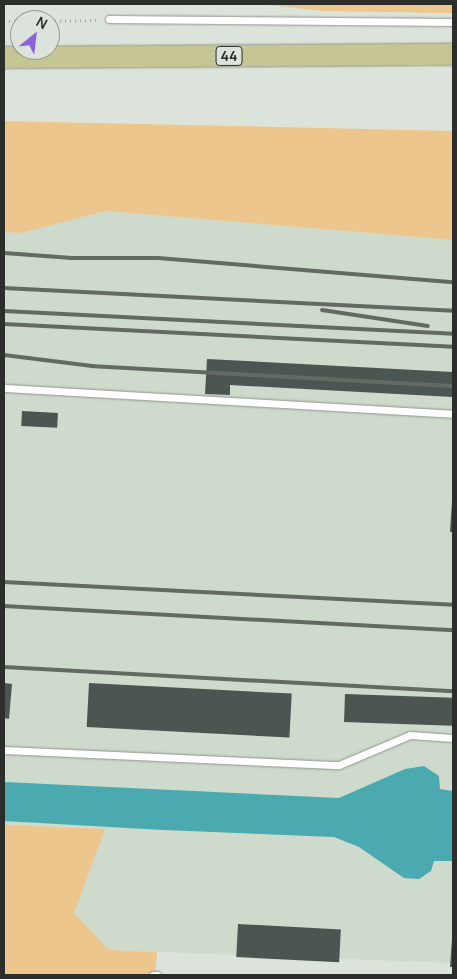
<!DOCTYPE html>
<style>
body{margin:0}
#map{position:relative;width:457px;height:979px;overflow:hidden;background:#dce3da;font-family:Manrope,sans-serif}
div>[style]{position:absolute}
.built>*{inset:0;background:#cedacb}
.green>*{inset:0;background:#edc68d}
.water>*{inset:0;background:#4aaab0}
.building>*{inset:0;background:#4b5551;transform-origin:0 0}
.path>*{height:3px;margin-top:-1.5px;transform-origin:0;background:repeating-linear-gradient(90deg,#a4a9a2 0 1px,transparent 0 5px)}
.roads{filter:drop-shadow(0 0 1px #90968e) drop-shadow(0 0 1px #90968e)}
.service>*{height:7px;margin:-3.5px;padding:0 3.5px;transform-origin:3.5px;border-radius:3.5px;background:#fff}
.primary>*{height:21px;margin:-10.5px;padding:0 10.5px;transform-origin:10.5px;border-radius:10.5px;background:#c6c594}
.rail>*{height:4px;margin:-2px;padding:0 2px;transform-origin:2px;border-radius:2px;background:#656964}
span{translate:-50% -50%;white-space:nowrap;text-align:center;line-height:1.15;-webkit-text-stroke:5px #dce3da;paint-order:stroke}
.shield-label span{padding:1px 4px;background:#dce3da;border:1px solid;border-radius:4px;-webkit-text-stroke-width:0}
.shield-label{font-size:14px;color:#2b2e2a;font-weight:700}
.frame{position:absolute;inset:0;border:5px solid #2b2e2a;pointer-events:none}
.north{position:absolute;left:10px;top:10px;width:50px;height:50px;box-sizing:border-box;background:#dce3da;border:1px solid #959b94;border-radius:50%;rotate:29deg;font-size:14px;font-weight:700;line-height:20px;text-align:center;color:#2b2e2a}
.north::after{content:'';display:block;margin:auto;width:18px;height:22px;background:#8a63dd;clip-path:polygon(50% 0,100% 100%,50% 72%,0 100%)}
</style>
<div id="map">
<div class="built">
<div style="clip-path:polygon(106px 211px,453px 240px,453px 963px,109px 950px,74px 913px,104px 829px,4px 825px,4px 232px,21px 233px)"></div>
</div>
<div class="green">
<div style="clip-path:polygon(260px 4px,453px 4px,453px 13px,323px 11px)"></div>
<div style="clip-path:polygon(4px 121px,453px 131px,453px 240px,106px 211px,21px 233px,4px 232px)"></div>
<div style="clip-path:polygon(4px 825px,105px 829px,74px 913px,109px 950px,157px 952px,155px 975px,4px 975px)"></div>
</div>
<div class="water">
<div style="clip-path:polygon(424px 766px,439px 776px,440px 789px,453px 791px,453px 861px,434px 861px,431px 871px,419px 879px,404px 878px,359px 847px,334px 837px,163px 830px,4px 821px,4px 782px,339px 798px,405px 769px)"></div>
</div>
<div class="building">
<div style="clip-path:polygon(207px 359px,453px 372px,453px 397px,230px 385px,230px 395px,205px 394px)"></div>
<div style="left:22px;top:411px;width:36px;height:15px;rotate:3deg"></div>
<div style="clip-path:polygon(452px 501px,453px 501px,453px 532px,450px 532px)"></div>
<div style="clip-path:polygon(4px 683px,12px 684px,9px 719px,4px 718px)"></div>
<div style="left:89px;top:683px;width:203px;height:44px;rotate:3deg"></div>
<div style="left:345px;top:694px;width:108px;height:28px;rotate:2deg"></div>
<div style="left:238px;top:924px;width:103px;height:33px;rotate:3deg"></div>
<div style="clip-path:polygon(452px 939px,453px 939px,453px 967px,450px 967px)"></div>
</div>
<div class="path">
<div style="left:4px;top:21px;width:16px"></div>
<div style="left:50px;top:21px;width:49px;rotate:-1.2deg"></div>
</div>
<div class="roads">
<div class="service">
<div style="left:109px;top:19px;width:344px;rotate:0.5deg"></div>
<div style="left:4px;top:388px;width:450px;rotate:3.3deg"></div>
<div style="left:4px;top:750px;width:335px;rotate:2.6deg"></div>
<div style="left:339px;top:765px;width:77px;rotate:-22.9deg"></div>
<div style="left:410px;top:735px;width:43px;rotate:4deg"></div>
<div style="left:153px;top:975px;width:4px"></div>
</div>
<div class="primary">
<div style="left:4px;top:57px;width:449px;rotate:-0.4deg"></div>
</div>
</div>
<div class="rail">
<div style="left:4px;top:253px;width:68px;rotate:4.2deg"></div>
<div style="left:72px;top:258px;width:86px"></div>
<div style="left:158px;top:258px;width:296px;rotate:4.7deg"></div>
<div style="left:4px;top:288px;width:450px;rotate:2.9deg"></div>
<div style="left:322px;top:310px;width:107px;rotate:8.6deg"></div>
<div style="left:4px;top:311px;width:450px;rotate:2.9deg"></div>
<div style="left:4px;top:324px;width:450px;rotate:2.9deg"></div>
<div style="left:4px;top:355px;width:89px;rotate:7.1deg"></div>
<div style="left:92px;top:366px;width:362px;rotate:3.2deg"></div>
<div style="left:4px;top:582px;width:450px;rotate:2.9deg"></div>
<div style="left:4px;top:606px;width:450px;rotate:3.1deg"></div>
<div style="left:4px;top:667px;width:450px;rotate:3.1deg"></div>
</div>
<div class="shield-label">
<span style="left:229px;top:56px">44</span>
</div>
<div class="frame"></div>
<div class="north">N</div>
</div>
